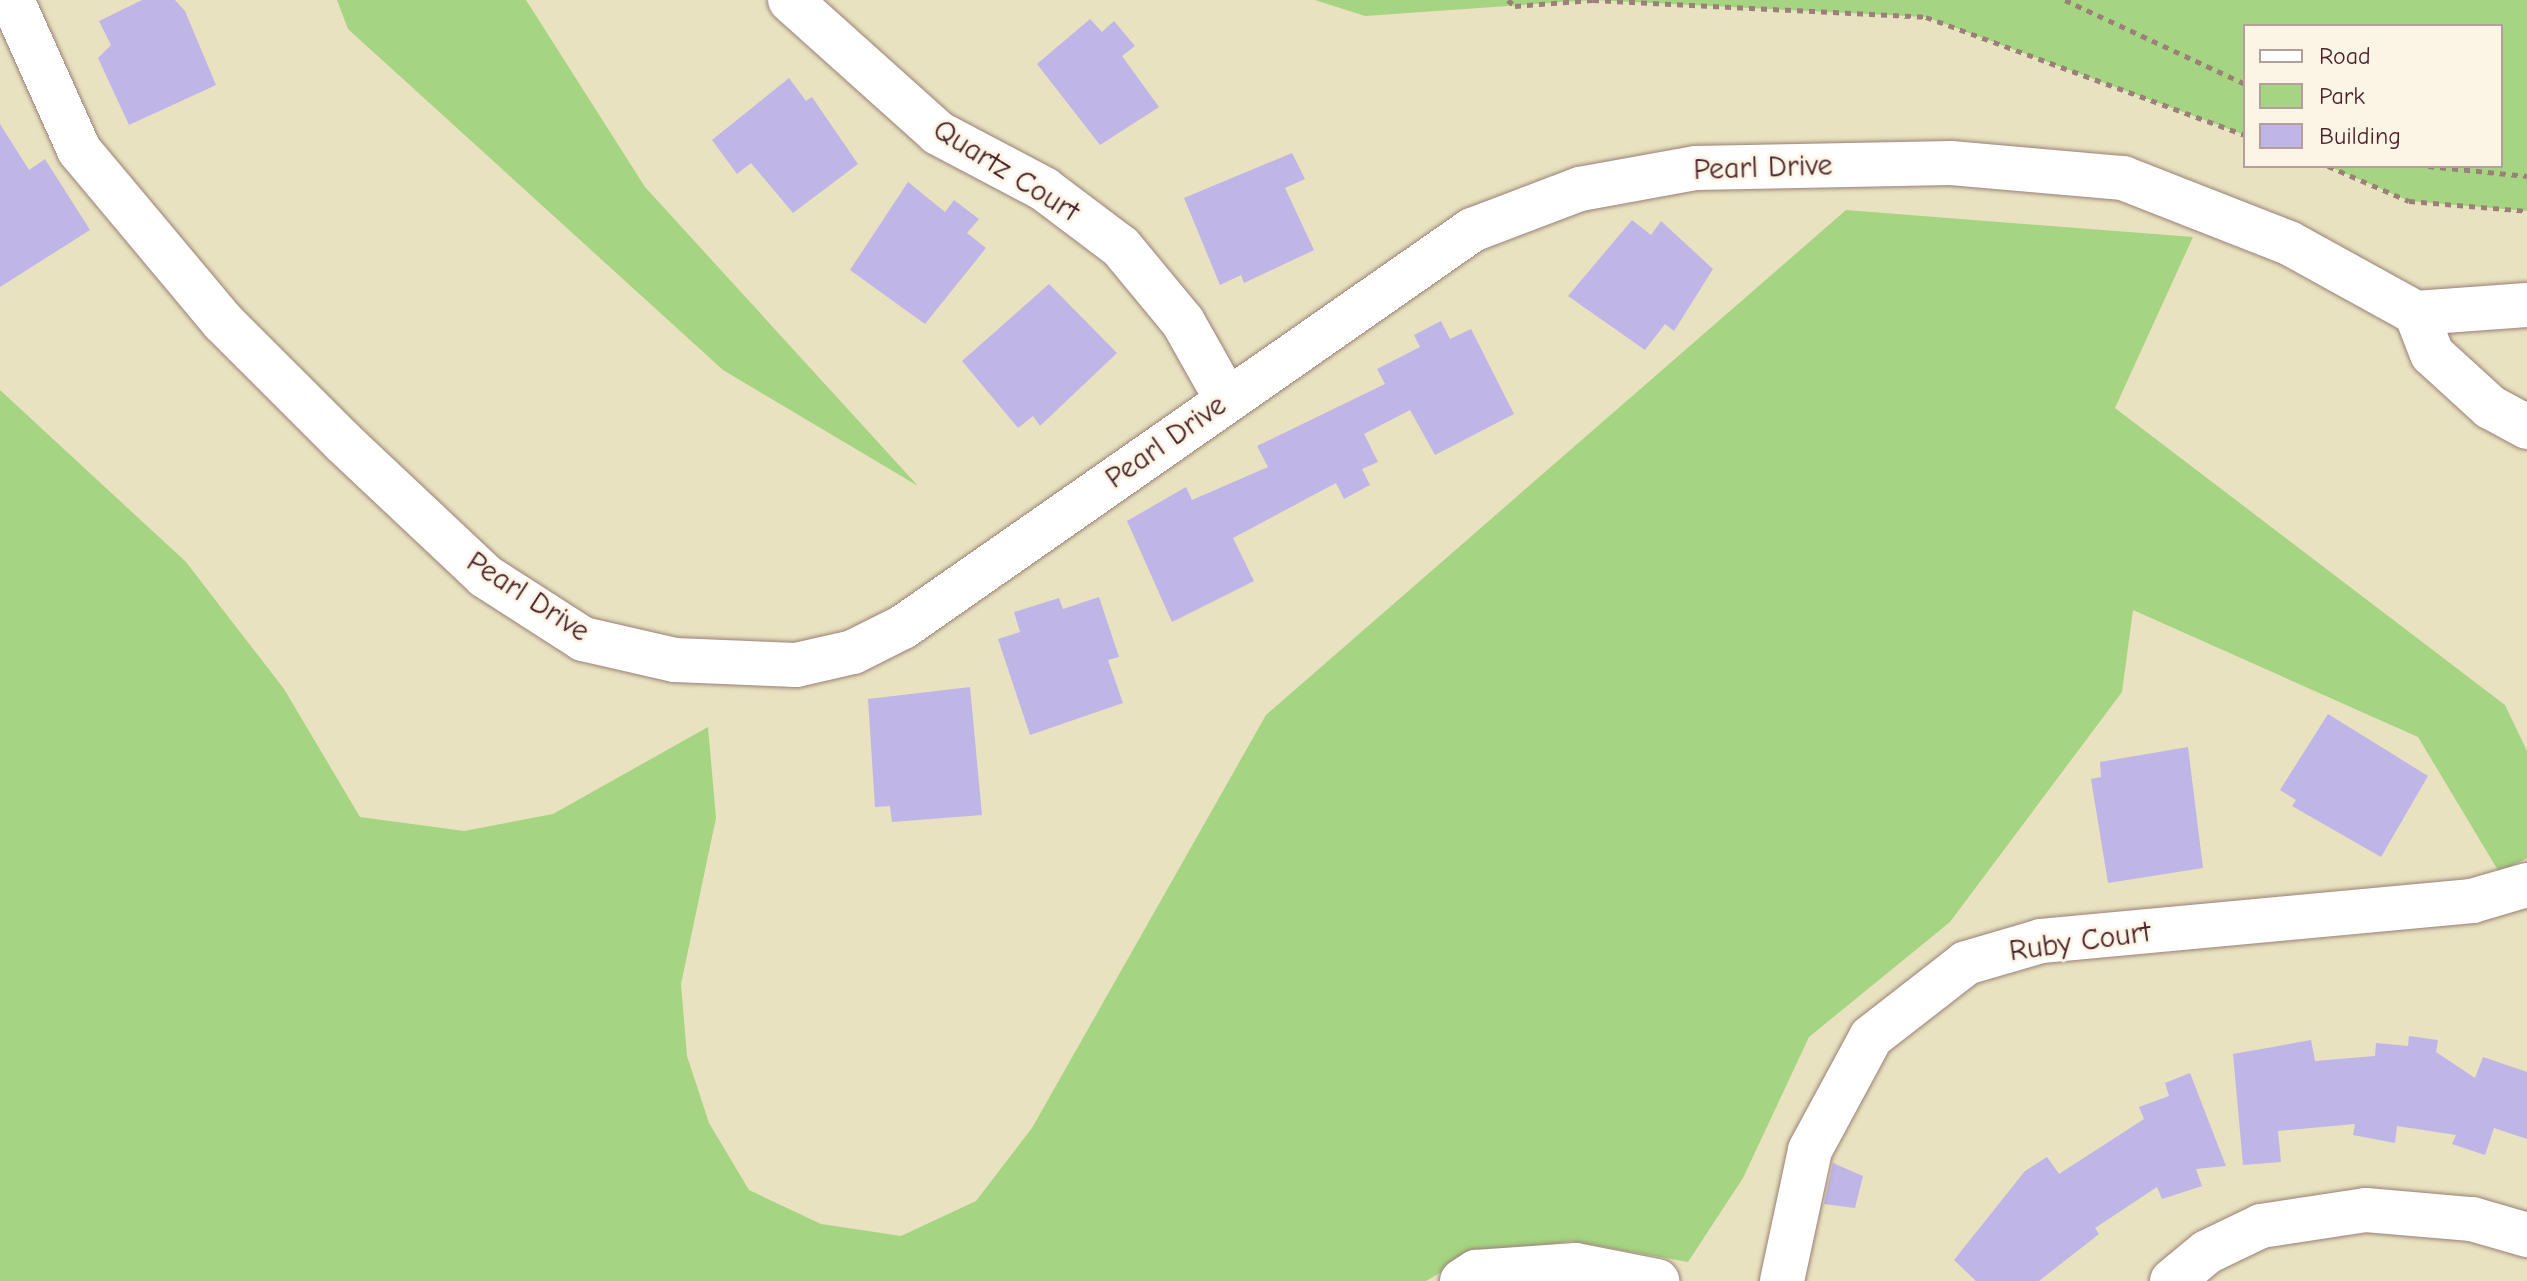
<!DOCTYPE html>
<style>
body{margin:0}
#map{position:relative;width:2527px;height:1281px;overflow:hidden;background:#e9e2c0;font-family:"Comic Neue",sans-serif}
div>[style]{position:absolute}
.green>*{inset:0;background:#a5d482}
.building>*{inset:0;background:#bfb5e6}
.path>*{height:5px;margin-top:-2.5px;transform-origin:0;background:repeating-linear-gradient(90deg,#9a8076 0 6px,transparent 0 12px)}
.roads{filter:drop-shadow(0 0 2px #9a8076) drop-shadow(0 0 2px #9a8076)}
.minor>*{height:44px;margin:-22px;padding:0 22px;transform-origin:22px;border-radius:22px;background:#fff}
span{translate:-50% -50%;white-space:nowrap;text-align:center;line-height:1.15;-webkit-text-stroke:6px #fcf5e5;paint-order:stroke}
.street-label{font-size:30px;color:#4a1f2b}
.legend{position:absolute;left:2243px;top:24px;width:260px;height:144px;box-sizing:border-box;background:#fcf5e5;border:2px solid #b59f9b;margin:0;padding:10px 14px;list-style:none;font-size:24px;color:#4a1f2b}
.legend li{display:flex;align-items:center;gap:16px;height:40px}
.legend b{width:40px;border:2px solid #b59f9b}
</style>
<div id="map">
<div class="green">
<div style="clip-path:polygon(337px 0,526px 0,645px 187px,918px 486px,723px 370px,348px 29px)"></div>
<div style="clip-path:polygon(1315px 0,2527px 0,2527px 211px,2409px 201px,2328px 166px,2501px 166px,2501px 26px,2245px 26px,2245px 135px,1926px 17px,1593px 0,1365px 16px)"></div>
<div style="clip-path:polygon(1846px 210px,2193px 237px,2115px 408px,2505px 705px,2527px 751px,2527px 858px,2499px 872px,2418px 737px,2133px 610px,2122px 692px,1950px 922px,1809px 1037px,1743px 1178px,1688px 1262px,1571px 1241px,1463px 1259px,1426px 1281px,0 1281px,0 390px,186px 562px,284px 689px,360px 817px,464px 831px,553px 814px,708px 727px,716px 818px,681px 984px,687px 1056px,709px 1123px,749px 1190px,821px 1224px,901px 1236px,976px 1201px,1032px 1128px,1266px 715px)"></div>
</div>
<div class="building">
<div style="clip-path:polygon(142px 0,175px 0,185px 11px,216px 85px,129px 125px,98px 58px,111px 45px,99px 21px)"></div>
<div style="clip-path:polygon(1090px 19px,1102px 32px,1114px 21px,1135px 46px,1122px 56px,1159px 107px,1100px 145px,1037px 64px)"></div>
<div style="clip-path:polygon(789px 78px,806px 101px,812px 97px,858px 164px,793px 213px,751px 163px,737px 174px,712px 140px)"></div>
<div style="clip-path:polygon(0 124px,29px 170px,45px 159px,90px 230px,0 287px)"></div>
<div style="clip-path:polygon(1292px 153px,1305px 179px,1285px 188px,1314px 250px,1244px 283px,1241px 275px,1220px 285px,1184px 198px)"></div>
<div style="clip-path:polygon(908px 182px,945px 212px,954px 200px,979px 219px,967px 233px,986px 248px,925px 324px,850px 270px)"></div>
<div style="clip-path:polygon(1632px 220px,1651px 235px,1661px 221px,1713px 269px,1674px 331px,1665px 324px,1645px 350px,1568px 296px)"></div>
<div style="clip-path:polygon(1049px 284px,1117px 353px,1040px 426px,1033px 416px,1018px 428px,962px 361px)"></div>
<div style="clip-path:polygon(1441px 321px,1450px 339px,1471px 329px,1514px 414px,1435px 455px,1410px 410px,1364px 434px,1378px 462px,1362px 469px,1370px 485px,1344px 499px,1336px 483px,1233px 538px,1254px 581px,1172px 622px,1127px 521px,1186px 487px,1192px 500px,1268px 467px,1257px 446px,1385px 384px,1377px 369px,1420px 347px,1414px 335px)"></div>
<div style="clip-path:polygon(1099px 597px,1119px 657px,1108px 660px,1123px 703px,1030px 735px,998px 639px,1020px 632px,1014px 612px,1059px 598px,1063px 609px)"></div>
<div style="clip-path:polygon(970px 687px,982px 815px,892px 822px,890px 806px,875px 807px,868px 699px)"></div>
<div style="clip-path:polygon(2328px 714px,2428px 776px,2381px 857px,2292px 806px,2296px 800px,2280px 790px)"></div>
<div style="clip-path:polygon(2188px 747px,2203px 868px,2108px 883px,2091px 779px,2101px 777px,2100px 762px)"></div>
<div style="clip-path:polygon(2409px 1036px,2438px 1040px,2436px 1052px,2475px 1078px,2483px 1057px,2527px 1072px,2527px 1139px,2494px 1128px,2485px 1155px,2452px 1144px,2456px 1135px,2397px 1126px,2395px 1143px,2353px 1135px,2355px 1124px,2278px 1131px,2281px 1162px,2243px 1165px,2233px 1054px,2311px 1040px,2315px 1061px,2375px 1056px,2376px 1043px,2408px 1046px)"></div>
<div style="clip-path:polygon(2190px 1073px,2226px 1166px,2196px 1169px,2202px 1186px,2162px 1199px,2157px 1187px,2095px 1228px,2099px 1234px,2039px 1281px,1976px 1281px,1954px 1260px,2025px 1171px,2047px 1157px,2059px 1174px,2144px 1119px,2139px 1107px,2169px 1096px,2165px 1083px)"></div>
<div style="clip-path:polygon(1833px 1163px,1863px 1176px,1855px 1208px,1824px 1204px)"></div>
</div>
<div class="path">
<div style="left:1508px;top:0;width:9px;rotate:41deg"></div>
<div style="left:1515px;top:6px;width:78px;rotate:-4.4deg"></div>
<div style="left:1593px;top:0;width:333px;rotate:2.9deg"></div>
<div style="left:1926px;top:17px;width:340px;rotate:20.3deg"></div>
<div style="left:2065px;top:0;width:199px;rotate:25deg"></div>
<div style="left:2328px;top:166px;width:88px;rotate:23.4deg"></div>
<div style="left:2409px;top:201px;width:118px;rotate:4.8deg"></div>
<div style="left:2428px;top:166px;width:100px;rotate:5.8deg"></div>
</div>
<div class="roads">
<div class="minor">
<div style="left:12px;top:0;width:164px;rotate:65.9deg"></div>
<div style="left:79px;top:150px;width:224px;rotate:50.1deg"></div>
<div style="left:223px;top:322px;width:170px;rotate:45deg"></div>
<div style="left:343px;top:442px;width:195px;rotate:43.3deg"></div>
<div style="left:485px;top:576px;width:117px;rotate:32.7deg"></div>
<div style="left:583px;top:639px;width:94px;rotate:12.9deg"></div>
<div style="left:675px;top:660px;width:121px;rotate:2.4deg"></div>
<div style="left:796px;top:665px;width:58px;rotate:-12.8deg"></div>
<div style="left:853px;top:652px;width:56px;rotate:-26.6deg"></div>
<div style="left:903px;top:627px;width:694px;rotate:-34.9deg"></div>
<div style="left:1472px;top:230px;width:116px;rotate:-20.8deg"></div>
<div style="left:1580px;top:189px;width:118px;rotate:-10.3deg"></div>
<div style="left:1696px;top:168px;width:255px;rotate:-1.1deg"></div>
<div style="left:1951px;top:163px;width:173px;rotate:5deg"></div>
<div style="left:2123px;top:178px;width:178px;rotate:21.4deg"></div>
<div style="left:2289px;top:243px;width:145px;rotate:28.9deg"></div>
<div style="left:2416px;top:313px;width:44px;rotate:68.7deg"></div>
<div style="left:2432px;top:354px;width:79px;rotate:42.4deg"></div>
<div style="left:2490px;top:407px;width:42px;rotate:28.4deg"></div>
<div style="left:790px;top:0;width:199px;rotate:41.9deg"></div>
<div style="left:938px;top:133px;width:120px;rotate:27.8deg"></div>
<div style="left:1044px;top:189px;width:96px;rotate:37deg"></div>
<div style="left:1121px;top:247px;width:97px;rotate:50.4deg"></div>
<div style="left:1183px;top:322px;width:90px;rotate:60.6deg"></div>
<div style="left:2416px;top:313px;width:111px;rotate:-4.1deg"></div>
<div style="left:1462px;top:1281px;width:17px;rotate:-33deg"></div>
<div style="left:1476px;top:1272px;width:100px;rotate:-4deg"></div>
<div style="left:1576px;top:1265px;width:83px;rotate:11.2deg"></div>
<div style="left:1782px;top:1281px;width:134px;rotate:-77.9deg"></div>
<div style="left:1810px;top:1150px;width:128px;rotate:-61.6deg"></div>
<div style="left:1871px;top:1037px;width:120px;rotate:-37.9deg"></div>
<div style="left:1966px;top:963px;width:78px;rotate:-16.3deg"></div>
<div style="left:2041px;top:941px;width:433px;rotate:-5.3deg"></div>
<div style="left:2472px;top:901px;width:57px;rotate:-16.2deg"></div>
<div style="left:2172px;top:1281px;width:45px;rotate:-39.6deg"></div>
<div style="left:2207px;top:1252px;width:60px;rotate:-25.7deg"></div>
<div style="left:2261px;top:1226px;width:106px;rotate:-8.7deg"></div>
<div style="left:2366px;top:1210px;width:106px;rotate:4.9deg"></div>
<div style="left:2472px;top:1219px;width:57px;rotate:16.2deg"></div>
</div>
</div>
<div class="street-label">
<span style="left:1763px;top:168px;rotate:-2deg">Pearl Drive</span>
<span style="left:1006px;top:171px;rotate:32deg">Quartz Court</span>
<span style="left:1166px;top:442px;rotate:-35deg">Pearl Drive</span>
<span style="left:528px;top:597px;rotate:33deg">Pearl Drive</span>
<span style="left:2080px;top:942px;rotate:-8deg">Ruby Court</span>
</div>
<ul class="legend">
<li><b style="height:10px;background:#fff"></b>Road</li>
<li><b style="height:22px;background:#a5d482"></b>Park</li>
<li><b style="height:22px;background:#bfb5e6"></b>Building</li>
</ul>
</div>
